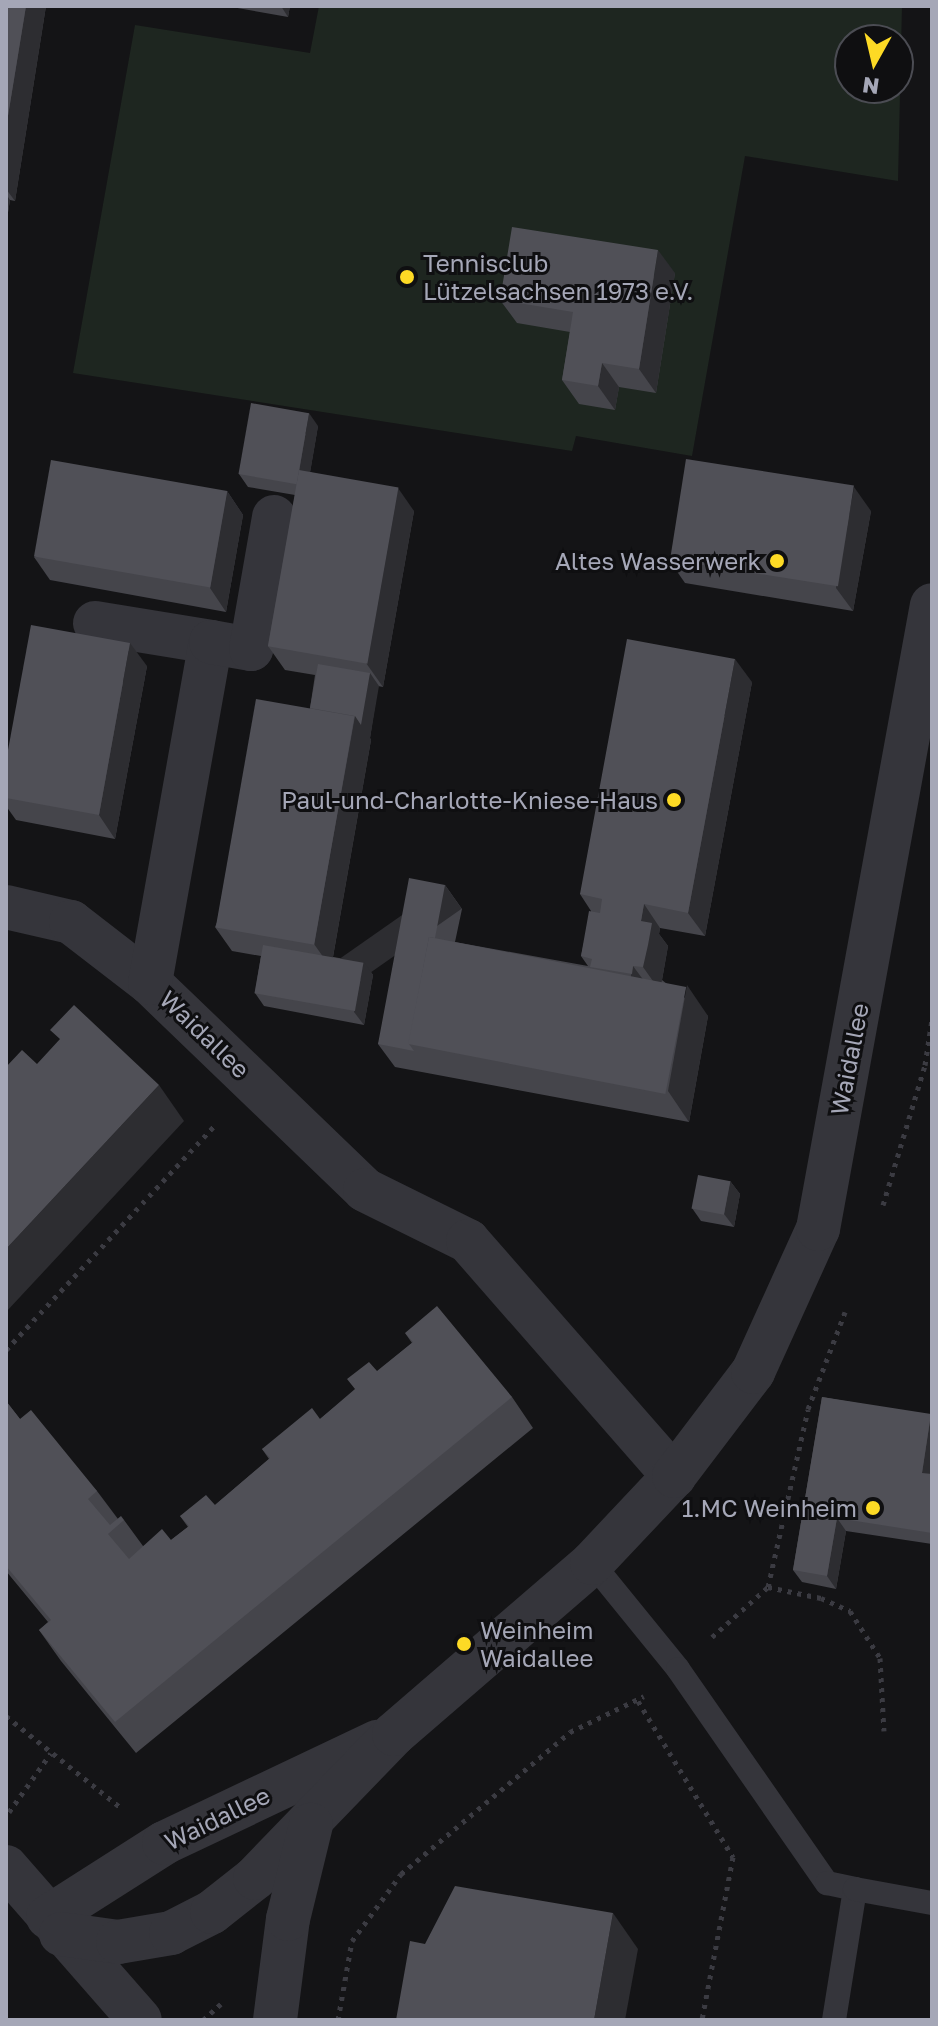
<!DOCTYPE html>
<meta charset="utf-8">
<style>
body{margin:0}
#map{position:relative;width:938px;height:2026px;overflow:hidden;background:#141416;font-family:"Golos Text",sans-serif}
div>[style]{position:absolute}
.green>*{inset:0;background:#1e2620}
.path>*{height:5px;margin-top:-2.5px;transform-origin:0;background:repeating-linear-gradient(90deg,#3b3b42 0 4px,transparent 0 10px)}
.lane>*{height:24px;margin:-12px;padding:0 12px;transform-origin:12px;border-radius:12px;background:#35353b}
.street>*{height:44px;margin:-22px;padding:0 22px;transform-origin:22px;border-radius:22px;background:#35353b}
.wall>*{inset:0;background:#45454b}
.shaded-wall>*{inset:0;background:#2d2d31;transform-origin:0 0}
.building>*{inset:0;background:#505057;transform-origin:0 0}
.dots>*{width:22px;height:22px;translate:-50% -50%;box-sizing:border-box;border:4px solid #0f0f11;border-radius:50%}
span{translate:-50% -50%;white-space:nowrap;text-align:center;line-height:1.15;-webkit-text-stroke:6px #0f0f11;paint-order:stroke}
.poi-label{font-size:24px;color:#a5a7b7}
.left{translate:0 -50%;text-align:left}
.right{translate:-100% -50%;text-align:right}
.street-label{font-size:24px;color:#a5a7b7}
.frame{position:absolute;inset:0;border:8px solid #a5a7b7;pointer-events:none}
.north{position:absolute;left:834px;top:24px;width:80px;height:80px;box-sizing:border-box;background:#0f0f11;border:2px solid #4b4c53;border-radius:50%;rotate:188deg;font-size:22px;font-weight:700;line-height:32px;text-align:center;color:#a5a7b7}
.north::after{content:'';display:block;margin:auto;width:28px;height:36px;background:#fdda25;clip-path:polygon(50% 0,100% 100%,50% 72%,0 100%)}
</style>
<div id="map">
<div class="green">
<div style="clip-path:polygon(evenodd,319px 6px,902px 6px,898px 181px,745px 156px,692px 456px,576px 436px,572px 451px,73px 373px,135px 25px,310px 53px,319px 6px,850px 40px,898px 40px,898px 88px,850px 88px,850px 40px)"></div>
</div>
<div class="path">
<div style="left:883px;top:1205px;width:146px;rotate:-73.3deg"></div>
<div style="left:925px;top:1065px;width:47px;rotate:-81.3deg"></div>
<div style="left:6px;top:1350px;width:309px;rotate:-47.1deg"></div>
<div style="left:768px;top:1587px;width:54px;rotate:11.7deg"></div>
<div style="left:821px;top:1598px;width:32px;rotate:24deg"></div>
<div style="left:850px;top:1611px;width:56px;rotate:57.4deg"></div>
<div style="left:880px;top:1658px;width:73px;rotate:86.9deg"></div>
<div style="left:712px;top:1637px;width:75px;rotate:-41.8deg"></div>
<div style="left:768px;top:1587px;width:182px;rotate:-77.3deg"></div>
<div style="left:808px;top:1409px;width:104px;rotate:-69.1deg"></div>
<div style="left:638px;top:1701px;width:183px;rotate:58.7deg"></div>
<div style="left:733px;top:1857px;width:166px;rotate:100.8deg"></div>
<div style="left:6px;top:1716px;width:146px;rotate:38.6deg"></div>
<div style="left:9px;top:1812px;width:72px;rotate:-54.6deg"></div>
<div style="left:203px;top:2020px;width:24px;rotate:-42deg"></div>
<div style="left:338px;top:2020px;width:80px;rotate:-80deg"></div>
<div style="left:352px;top:1941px;width:83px;rotate:-53.8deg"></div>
<div style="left:401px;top:1874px;width:221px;rotate:-40deg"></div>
<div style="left:570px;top:1732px;width:82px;rotate:-25.9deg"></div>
</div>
<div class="lane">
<div style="left:592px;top:1563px;width:136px;rotate:50.9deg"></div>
<div style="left:678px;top:1669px;width:261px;rotate:55.2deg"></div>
<div style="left:827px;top:1883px;width:29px;rotate:12deg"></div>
<div style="left:855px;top:1889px;width:133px;rotate:99.1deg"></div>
<div style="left:855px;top:1889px;width:78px;rotate:10.3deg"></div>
</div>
<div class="street">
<div style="left:95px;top:623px;width:118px;rotate:9.3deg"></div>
<div style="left:6px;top:907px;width:67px;rotate:13deg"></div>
<div style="left:71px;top:922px;width:100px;rotate:37.7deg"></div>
<div style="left:150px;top:983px;width:298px;rotate:43.9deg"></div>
<div style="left:365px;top:1190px;width:115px;rotate:26.3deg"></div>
<div style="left:468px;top:1241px;width:313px;rotate:48.8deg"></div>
<div style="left:150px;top:983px;width:346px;rotate:-79.9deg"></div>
<div style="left:211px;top:642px;width:41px;rotate:9.9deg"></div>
<div style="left:251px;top:649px;width:134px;rotate:-80.1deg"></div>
<div style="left:6px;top:1867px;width:203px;rotate:48.8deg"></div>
<div style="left:48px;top:1917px;width:138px;rotate:-32.5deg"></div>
<div style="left:164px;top:1843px;width:236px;rotate:-25.4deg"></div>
<div style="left:61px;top:1934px;width:58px;rotate:8deg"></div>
<div style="left:118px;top:1942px;width:54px;rotate:-9.6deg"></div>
<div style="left:171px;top:1933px;width:46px;rotate:-27.1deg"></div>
<div style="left:212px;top:1912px;width:55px;rotate:-38.3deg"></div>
<div style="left:255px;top:1878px;width:200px;rotate:-46deg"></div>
<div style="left:394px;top:1734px;width:262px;rotate:-40.8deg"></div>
<div style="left:592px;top:1563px;width:120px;rotate:-46.7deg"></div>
<div style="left:674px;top:1476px;width:131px;rotate:-52.8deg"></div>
<div style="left:753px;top:1372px;width:157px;rotate:-65.6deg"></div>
<div style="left:818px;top:1229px;width:634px;rotate:-79.65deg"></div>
<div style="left:275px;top:2020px;width:102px;rotate:-82.7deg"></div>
<div style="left:288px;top:1919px;width:97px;rotate:-76.3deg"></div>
</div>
<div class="wall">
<div style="clip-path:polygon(6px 6px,46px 6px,15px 201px,10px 200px,6px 225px)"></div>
<div style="clip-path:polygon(226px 6px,290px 6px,288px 17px)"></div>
<div style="clip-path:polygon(675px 273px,656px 393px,619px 387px,615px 410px,579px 404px,562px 380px,570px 332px,517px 323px,500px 300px)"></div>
<div style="clip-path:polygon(318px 426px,310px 472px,414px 511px,383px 687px,378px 686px,370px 738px,371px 740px,333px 957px,364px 962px,373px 975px,364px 1025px,264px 1006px,255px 993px,261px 956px,232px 951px,215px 927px,310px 708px,315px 675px,285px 670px,268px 646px,295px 495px,248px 487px,239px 474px)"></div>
<div style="clip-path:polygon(227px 491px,243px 515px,226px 612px,50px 580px,34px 557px)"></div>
<div style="clip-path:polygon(871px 511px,853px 611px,685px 583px,669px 560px)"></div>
<div style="clip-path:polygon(147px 666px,115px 839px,16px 820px,6px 806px,6px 761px)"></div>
<div style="clip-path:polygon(752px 682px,705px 936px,660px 928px,659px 934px,668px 946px,662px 980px,708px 1016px,689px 1122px,395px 1067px,378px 1044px,445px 885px,462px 909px,455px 942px,588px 966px,581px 956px,591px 911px,580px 894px)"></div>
<div style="clip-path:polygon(730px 1181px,740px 1194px,734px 1227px,701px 1221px,692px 1208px)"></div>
<div style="clip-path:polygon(405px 1333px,512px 1397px,533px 1428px,136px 1753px,61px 1661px,39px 1630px,48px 1622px,6px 1571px,6px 1401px,20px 1419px,97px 1491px,118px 1519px,124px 1520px,143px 1546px,171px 1540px,188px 1527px,180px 1516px,215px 1505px,269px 1459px,262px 1449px,320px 1419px,412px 1343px)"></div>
<div style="clip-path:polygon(822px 1397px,932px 1416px,932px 1544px,846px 1531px,836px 1589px,802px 1582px,793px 1570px)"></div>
</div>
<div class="shaded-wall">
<div style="clip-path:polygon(26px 6px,46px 6px,15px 201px,6px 189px,6px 128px)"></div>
<div style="clip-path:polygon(281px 6px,290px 6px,288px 17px)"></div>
<div style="clip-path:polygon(6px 194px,10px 200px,6px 225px)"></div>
<div style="clip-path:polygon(658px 250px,675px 273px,656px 393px,639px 369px)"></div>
<div style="clip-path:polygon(602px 363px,619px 387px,615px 410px,598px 386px)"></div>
<div style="clip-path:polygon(309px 413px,318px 426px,306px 497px,297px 484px)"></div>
<div style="clip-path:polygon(854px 487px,871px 511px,853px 611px,836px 588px)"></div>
<div style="clip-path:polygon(398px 488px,414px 511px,383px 687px,366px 663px)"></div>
<div style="clip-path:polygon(227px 491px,243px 515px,226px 612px,210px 588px)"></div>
<div style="clip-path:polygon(130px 643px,147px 666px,115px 839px,99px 815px)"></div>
<div style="clip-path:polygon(735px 659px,752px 682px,705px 936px,688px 913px)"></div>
<div style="clip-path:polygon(370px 673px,379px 686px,370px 738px,371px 740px,331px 968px,314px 944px,355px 716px)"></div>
<div style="left:445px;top:885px;width:29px;height:163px;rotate:55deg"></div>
<div style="clip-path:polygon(644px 904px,660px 928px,659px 934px,668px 946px,660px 991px,643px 967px,641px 921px)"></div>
<div style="clip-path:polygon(364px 962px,373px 975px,364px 1025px,354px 1012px)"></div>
<div style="clip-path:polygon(633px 966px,650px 989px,630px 980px)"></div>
<div style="clip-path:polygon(687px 985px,708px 1016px,689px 1122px,668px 1091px)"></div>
<div style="clip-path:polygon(159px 1085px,184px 1121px,6px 1312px,6px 1249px)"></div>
<div style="clip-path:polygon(730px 1181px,740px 1194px,734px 1227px,724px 1214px)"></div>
<div style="clip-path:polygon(931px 1414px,932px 1416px,932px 1481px,922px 1473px)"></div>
<div style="clip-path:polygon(837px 1518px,846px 1531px,836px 1589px,827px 1576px)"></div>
<div style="clip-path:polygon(613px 1913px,638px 1949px,625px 2020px,594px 2020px)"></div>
</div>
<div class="building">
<div style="clip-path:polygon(6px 6px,26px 6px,6px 128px)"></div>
<div style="clip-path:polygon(512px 227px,658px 250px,639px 369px,602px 363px,598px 386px,562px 380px,573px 312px,500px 300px)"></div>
<div style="left:251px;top:403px;width:59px;height:72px;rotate:10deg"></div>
<div style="left:686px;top:459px;width:170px;height:102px;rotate:9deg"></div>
<div style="left:51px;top:460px;width:179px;height:98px;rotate:10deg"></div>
<div style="left:299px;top:470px;width:101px;height:179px;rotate:10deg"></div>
<div style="clip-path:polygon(31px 625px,130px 643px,99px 815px,6px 798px,6px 761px)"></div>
<div style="clip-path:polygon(627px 639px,735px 659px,688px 913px,644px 904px,641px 921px,652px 923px,648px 945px,643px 967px,633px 966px,632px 974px,590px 967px,592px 959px,581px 956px,589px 911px,600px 913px,602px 899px,580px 894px)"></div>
<div style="clip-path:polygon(318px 664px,370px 673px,361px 725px,355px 716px,310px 708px)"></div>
<div style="left:256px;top:699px;width:100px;height:232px;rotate:10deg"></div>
<div style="clip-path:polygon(409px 878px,445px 885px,435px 938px,429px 937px,409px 1044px,414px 1051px,378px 1044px)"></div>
<div style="left:429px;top:937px;width:262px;height:109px;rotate:11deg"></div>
<div style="left:263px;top:945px;width:102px;height:49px;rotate:10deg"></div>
<div style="clip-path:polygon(74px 1005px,159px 1085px,6px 1249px,6px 1067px,22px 1050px,37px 1064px,60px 1039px,50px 1030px)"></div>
<div style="left:698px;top:1175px;width:33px;height:34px;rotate:11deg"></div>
<div style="clip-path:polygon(437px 1306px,512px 1397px,115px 1722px,39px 1630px,51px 1620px,6px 1566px,6px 1401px,20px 1419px,31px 1410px,97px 1491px,88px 1499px,110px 1525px,121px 1516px,124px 1520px,108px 1534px,129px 1559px,162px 1529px,171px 1540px,189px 1526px,180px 1516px,206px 1495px,215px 1505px,270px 1458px,262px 1449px,312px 1408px,320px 1419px,355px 1389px,347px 1379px,369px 1362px,377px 1371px,413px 1342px,405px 1333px)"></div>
<div style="clip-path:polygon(822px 1397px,931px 1414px,922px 1473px,932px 1474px,932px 1533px,837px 1518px,827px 1576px,793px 1570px)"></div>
<div style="clip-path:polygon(455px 1886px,613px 1913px,594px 2020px,396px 2020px,410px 1941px,425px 1944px)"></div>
</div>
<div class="dots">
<div style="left:407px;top:277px;background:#fdda25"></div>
<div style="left:777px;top:561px;background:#fdda25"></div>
<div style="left:674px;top:800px;background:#fdda25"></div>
<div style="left:873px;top:1508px;background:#fdda25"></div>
<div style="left:464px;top:1644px;background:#fdda25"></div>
</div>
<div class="poi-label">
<span class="left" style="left:423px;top:277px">Tennisclub<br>Lützelsachsen 1973 e.V.</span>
<span class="right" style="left:761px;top:561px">Altes Wasserwerk</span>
<span class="right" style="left:658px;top:800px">Paul-und-Charlotte-Kniese-Haus</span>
<span class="right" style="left:857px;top:1508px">1.MC Weinheim</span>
<span class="left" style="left:480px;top:1644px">Weinheim<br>Waidallee</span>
</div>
<div class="street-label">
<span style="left:205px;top:1034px;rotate:44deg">Waidallee</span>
<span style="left:849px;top:1059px;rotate:-79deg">Waidallee</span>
<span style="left:217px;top:1818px;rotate:-26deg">Waidallee</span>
</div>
<div class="frame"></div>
<div class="north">N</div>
</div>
